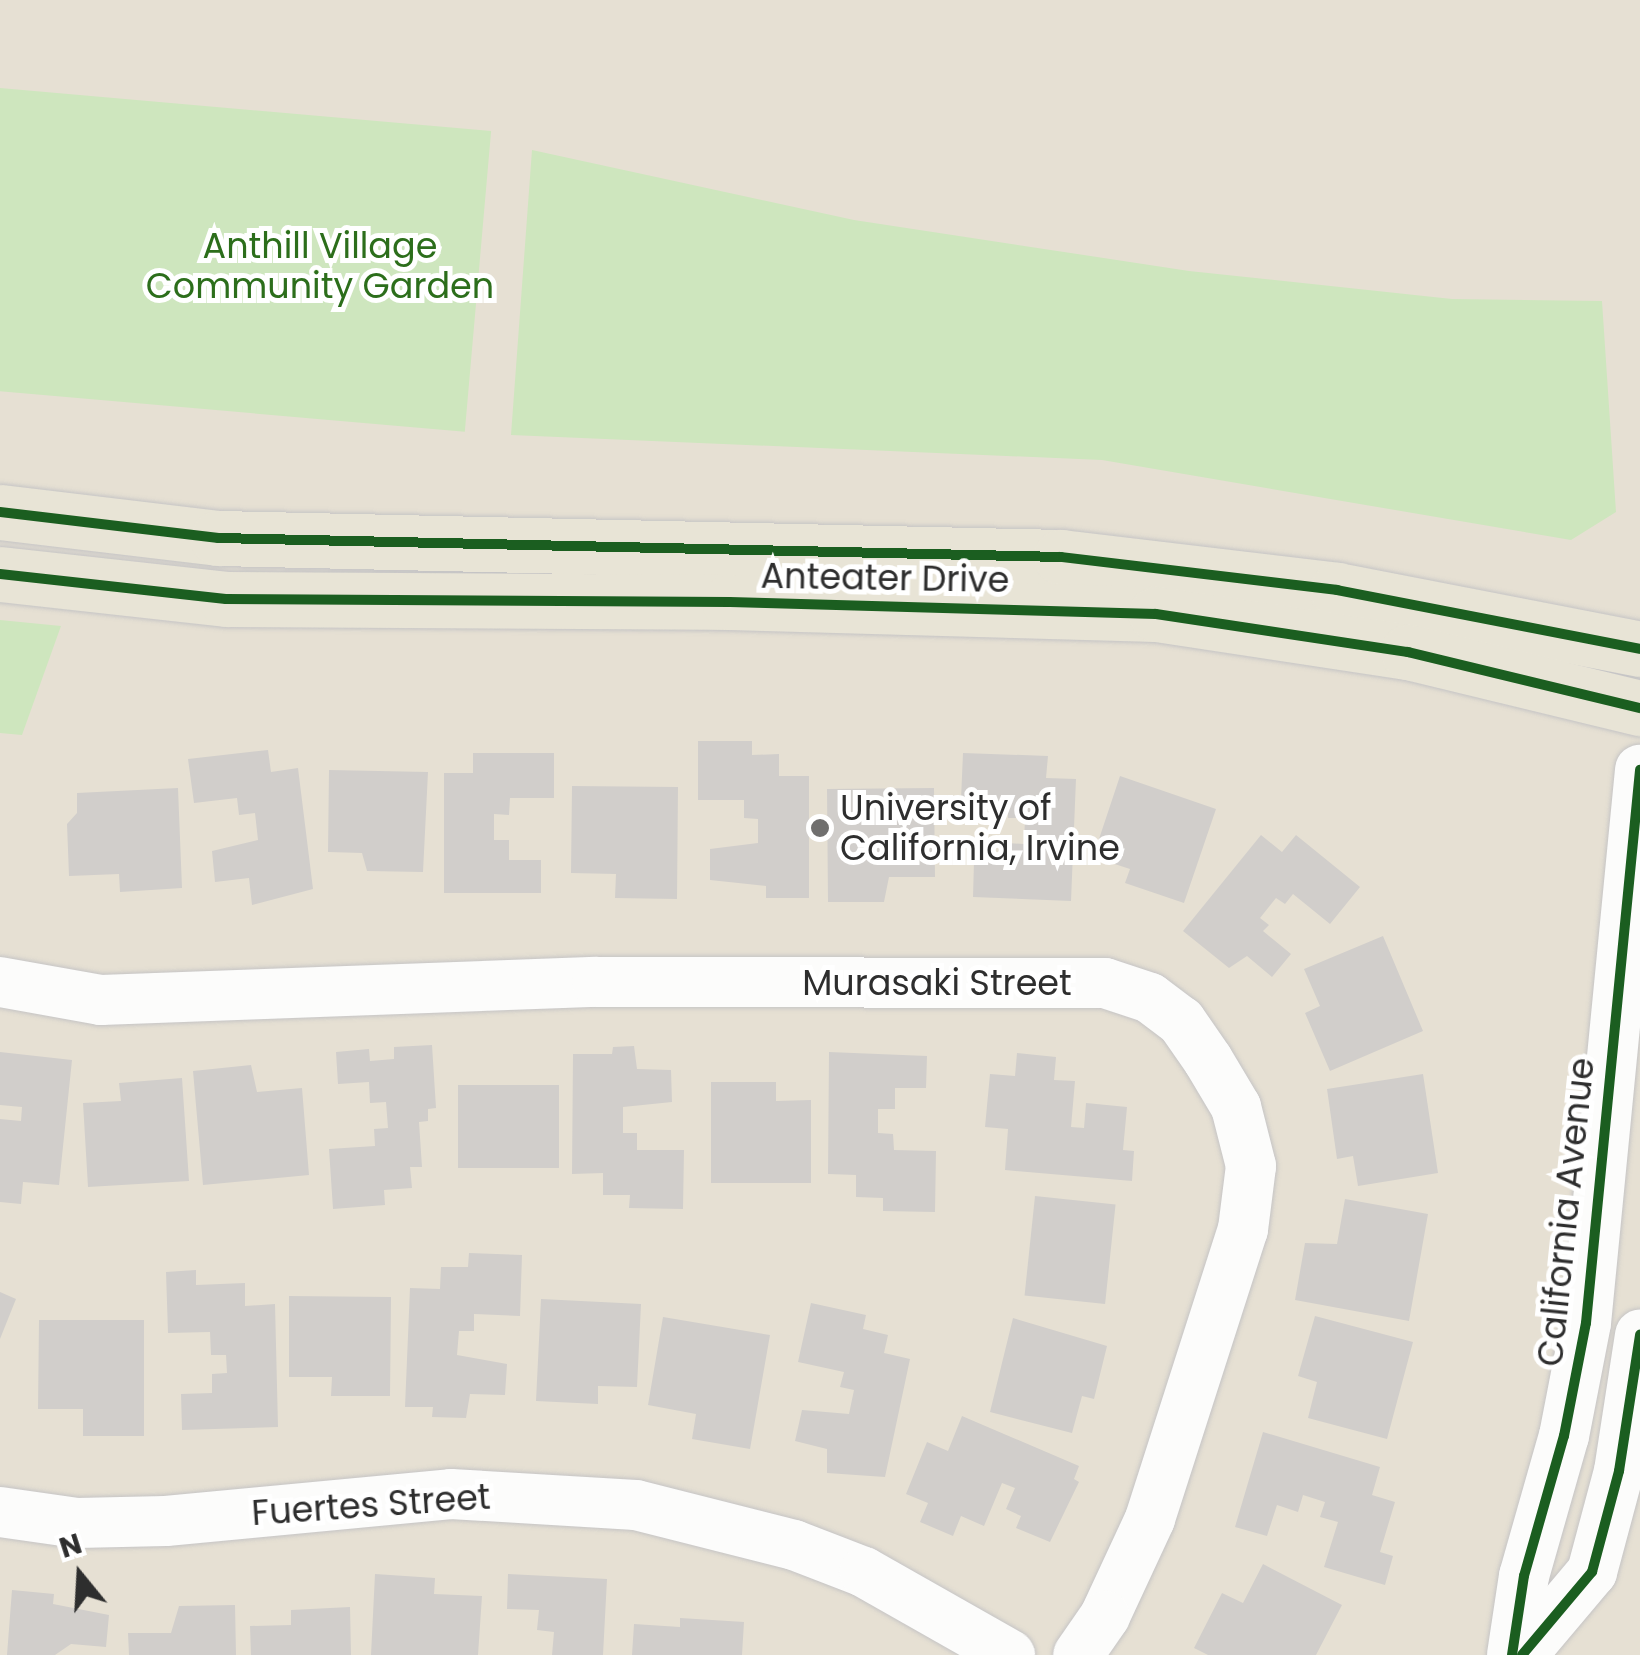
<!DOCTYPE html>
<style>
body{margin:0}
#map{position:relative;width:1640px;height:1655px;overflow:hidden;background:#ece8e4;font-family:Poppins,sans-serif}
div>[style]{position:absolute}
.education>*{inset:0;background:#e6e0d3;transform-origin:0 0}
.green>*{inset:0;background:#cee6be;transform-origin:0 0}
.building>*{inset:0;background:#d1cecb;transform-origin:0 0}
.roads{filter:drop-shadow(0 0 2px #c5c4c5) drop-shadow(0 0 2px #c5c4c5)}
.minor>*{height:50px;margin:-25px;padding:0 25px;transform-origin:25px;border-radius:25px;background:#fcfcfb}
.major>*{height:55px;margin:-27.5px;padding:0 27.5px;transform-origin:27.5px;border-radius:27.5px;background:#e8e4d6}
.cycleway>*{height:10px;margin:-5px;padding:0 5px;transform-origin:5px;border-radius:5px;background:#1b5e20}
.dots>*{width:28px;height:28px;translate:-50% -50%;box-sizing:border-box;border:5px solid #fff;border-radius:50%}
span{translate:-50% -50%;white-space:nowrap;text-align:center;line-height:1.15;-webkit-text-stroke:10px #fff;paint-order:stroke}
.park-label{font-size:35px;color:#2c6e1b}
.street-label{font-size:35px;color:#2e2e2e}
.poi-label{font-size:35px;color:#2e2e2e}
.left{translate:0 -50%;text-align:left}
.north{position:absolute;left:30px;top:1525px;width:100px;height:100px;-webkit-text-stroke:8px #fff;paint-order:stroke;rotate:342deg;font-size:28px;font-weight:700;line-height:40px;text-align:center;color:#2e2e2e}
.north::after{content:'';display:block;margin:auto;width:35px;height:45px;background:#2e2e2e;clip-path:polygon(50% 0,100% 100%,50% 72%,0 100%)}
</style>
<div id="map">
<div class="education">
<div style="left:0;top:0;width:1640px;height:1655px"></div>
</div>
<div class="green">
<div style="left:0;top:88px;width:493px;height:302px;rotate:5deg"></div>
<div style="clip-path:polygon(532px 150px,854px 220px,1189px 271px,1452px 299px,1602px 301px,1616px 512px,1571px 540px,1102px 460px,511px 435px)"></div>
<div style="clip-path:polygon(0 620px,61px 626px,22px 735px,0 733px)"></div>
</div>
<div class="building">
<div style="clip-path:polygon(698px 741px,752px 741px,752px 755px,779px 754px,779px 776px,809px 776px,809px 898px,766px 898px,766px 886px,710px 880px,710px 849px,758px 843px,758px 819px,744px 818px,744px 800px,698px 800px)"></div>
<div style="clip-path:polygon(268px 750px,271px 772px,298px 768px,313px 889px,252px 905px,249px 878px,215px 882px,212px 851px,258px 840px,255px 813px,239px 815px,237px 798px,194px 803px,188px 759px)"></div>
<div style="clip-path:polygon(473px 753px,554px 753px,554px 798px,510px 798px,509px 815px,494px 814px,494px 840px,509px 840px,509px 860px,541px 860px,541px 893px,444px 893px,444px 773px,473px 773px)"></div>
<div style="clip-path:polygon(963px 753px,1048px 756px,1046px 778px,1076px 779px,1071px 901px,973px 897px,974px 861px,1006px 862px,1007px 843px,1024px 844px,1025px 818px,1008px 818px,1008px 802px,961px 800px)"></div>
<div style="clip-path:polygon(329px 770px,428px 772px,423px 872px,367px 871px,362px 853px,328px 852px)"></div>
<div style="clip-path:polygon(1120px 776px,1216px 809px,1184px 903px,1125px 883px,1130px 869px,1093px 857px)"></div>
<div style="clip-path:polygon(572px 786px,678px 787px,677px 899px,615px 898px,616px 874px,571px 873px)"></div>
<div style="clip-path:polygon(178px 788px,182px 888px,120px 892px,119px 874px,69px 876px,67px 824px,77px 813px,77px 793px)"></div>
<div style="clip-path:polygon(934px 788px,935px 877px,889px 877px,884px 902px,828px 902px,827px 789px)"></div>
<div style="clip-path:polygon(1261px 835px,1282px 852px,1296px 835px,1360px 887px,1330px 924px,1293px 894px,1285px 904px,1276px 898px,1260px 918px,1269px 925px,1263px 931px,1291px 954px,1272px 977px,1247px 956px,1229px 968px,1183px 931px)"></div>
<div style="clip-path:polygon(1383px 936px,1423px 1031px,1330px 1071px,1305px 1013px,1320px 1006px,1304px 969px)"></div>
<div style="clip-path:polygon(432px 1045px,436px 1108px,428px 1109px,428px 1121px,419px 1122px,422px 1167px,410px 1167px,412px 1188px,384px 1190px,385px 1205px,333px 1209px,329px 1149px,375px 1146px,374px 1129px,388px 1128px,386px 1102px,370px 1103px,369px 1082px,338px 1084px,336px 1052px,369px 1049px,370px 1061px,394px 1059px,394px 1047px)"></div>
<div style="clip-path:polygon(634px 1046px,637px 1069px,671px 1070px,672px 1102px,623px 1107px,623px 1133px,637px 1133px,637px 1150px,684px 1150px,683px 1209px,629px 1208px,630px 1195px,603px 1195px,603px 1173px,572px 1174px,573px 1054px,612px 1054px,613px 1047px)"></div>
<div style="clip-path:polygon(0 1052px,72px 1060px,59px 1185px,23px 1182px,21px 1204px,0 1202px,0 1119px,21px 1121px,22px 1107px,0 1105px)"></div>
<div style="clip-path:polygon(829px 1052px,927px 1056px,926px 1088px,895px 1088px,895px 1109px,878px 1109px,878px 1133px,893px 1134px,894px 1150px,936px 1151px,935px 1212px,883px 1211px,883px 1198px,856px 1197px,856px 1175px,828px 1174px)"></div>
<div style="clip-path:polygon(1017px 1053px,1056px 1057px,1054px 1080px,1075px 1081px,1071px 1127px,1084px 1128px,1086px 1103px,1127px 1107px,1123px 1150px,1134px 1151px,1132px 1181px,1005px 1170px,1008px 1129px,985px 1127px,990px 1074px,1015px 1076px)"></div>
<div style="clip-path:polygon(251px 1065px,257px 1092px,302px 1088px,309px 1175px,203px 1185px,193px 1071px)"></div>
<div style="clip-path:polygon(1423px 1074px,1438px 1173px,1358px 1186px,1353px 1156px,1337px 1159px,1327px 1089px)"></div>
<div style="clip-path:polygon(182px 1078px,189px 1181px,88px 1187px,83px 1103px,121px 1101px,119px 1083px)"></div>
<div style="clip-path:polygon(711px 1082px,776px 1082px,776px 1101px,811px 1100px,811px 1183px,711px 1183px)"></div>
<div style="left:458px;top:1085px;width:101px;height:83px"></div>
<div style="left:1035px;top:1196px;width:81px;height:100px;rotate:6deg"></div>
<div style="clip-path:polygon(1345px 1199px,1428px 1214px,1409px 1321px,1295px 1300px,1305px 1243px,1337px 1244px)"></div>
<div style="clip-path:polygon(469px 1253px,522px 1255px,520px 1316px,474px 1314px,474px 1331px,459px 1331px,457px 1355px,507px 1364px,505px 1395px,470px 1394px,466px 1418px,432px 1417px,433px 1407px,405px 1407px,410px 1288px,440px 1289px,441px 1267px,468px 1267px)"></div>
<div style="clip-path:polygon(196px 1270px,196px 1285px,245px 1283px,245px 1306px,275px 1304px,278px 1427px,182px 1430px,181px 1394px,212px 1393px,212px 1374px,227px 1373px,226px 1355px,211px 1355px,210px 1332px,168px 1333px,166px 1272px)"></div>
<div style="clip-path:polygon(0 1292px,16px 1299px,0 1339px)"></div>
<div style="clip-path:polygon(289px 1296px,391px 1297px,390px 1396px,331px 1396px,332px 1377px,289px 1377px)"></div>
<div style="clip-path:polygon(541px 1299px,641px 1304px,637px 1387px,598px 1386px,598px 1404px,536px 1401px)"></div>
<div style="clip-path:polygon(811px 1303px,866px 1315px,863px 1329px,888px 1335px,884px 1353px,910px 1359px,885px 1477px,827px 1473px,827px 1449px,795px 1441px,802px 1410px,849px 1414px,854px 1390px,840px 1387px,844px 1372px,798px 1362px)"></div>
<div style="clip-path:polygon(1315px 1316px,1413px 1342px,1387px 1439px,1308px 1418px,1317px 1382px,1298px 1376px)"></div>
<div style="clip-path:polygon(663px 1317px,770px 1335px,750px 1449px,692px 1439px,696px 1414px,648px 1405px)"></div>
<div style="clip-path:polygon(1013px 1318px,1107px 1346px,1094px 1399px,1082px 1396px,1072px 1433px,990px 1412px)"></div>
<div style="clip-path:polygon(39px 1320px,144px 1320px,144px 1436px,83px 1436px,83px 1409px,38px 1409px)"></div>
<div style="clip-path:polygon(962px 1416px,1079px 1466px,1074px 1479px,1079px 1482px,1050px 1542px,1016px 1528px,1021px 1516px,1006px 1509px,1015px 1488px,1002px 1483px,984px 1526px,961px 1516px,953px 1536px,920px 1522px,928px 1503px,906px 1494px,927px 1442px,948px 1451px)"></div>
<div style="clip-path:polygon(1263px 1432px,1380px 1467px,1372px 1495px,1395px 1502px,1380px 1552px,1393px 1556px,1385px 1585px,1324px 1567px,1338px 1522px,1320px 1517px,1325px 1502px,1303px 1495px,1298px 1512px,1277px 1505px,1267px 1536px,1235px 1527px)"></div>
<div style="clip-path:polygon(1263px 1564px,1342px 1605px,1316px 1655px,1208px 1655px,1194px 1648px,1222px 1593px,1243px 1603px)"></div>
<div style="clip-path:polygon(375px 1574px,435px 1578px,434px 1594px,482px 1596px,478px 1655px,371px 1655px)"></div>
<div style="clip-path:polygon(508px 1574px,607px 1579px,603px 1655px,552px 1655px,554px 1632px,537px 1630px,539px 1610px,507px 1609px)"></div>
<div style="clip-path:polygon(12px 1590px,54px 1594px,53px 1604px,109px 1615px,106px 1647px,71px 1644px,55px 1655px,7px 1655px)"></div>
<div style="clip-path:polygon(235px 1605px,236px 1655px,129px 1655px,128px 1633px,171px 1633px,179px 1606px)"></div>
<div style="clip-path:polygon(350px 1607px,351px 1655px,251px 1655px,250px 1626px,291px 1625px,291px 1610px)"></div>
<div style="clip-path:polygon(680px 1618px,744px 1622px,742px 1655px,632px 1655px,634px 1624px,680px 1627px)"></div>
</div>
<div class="roads">
<div class="minor">
<div style="left:0;top:982px;width:103px;rotate:10.1deg"></div>
<div style="left:101px;top:1000px;width:496px;rotate:-2.1deg"></div>
<div style="left:597px;top:982px;width:508px;rotate:0.11deg"></div>
<div style="left:1105px;top:983px;width:47px;rotate:18.4deg"></div>
<div style="left:1150px;top:998px;width:39px;rotate:37deg"></div>
<div style="left:1181px;top:1021px;width:47px;rotate:55.3deg"></div>
<div style="left:1208px;top:1060px;width:55px;rotate:59.2deg"></div>
<div style="left:1236px;top:1107px;width:61px;rotate:75.7deg"></div>
<div style="left:1251px;top:1166px;width:64px;rotate:97.2deg"></div>
<div style="left:1243px;top:1229px;width:305px;rotate:107.8deg"></div>
<div style="left:1150px;top:1519px;width:107px;rotate:114.9deg"></div>
<div style="left:1105px;top:1616px;width:47px;rotate:124.7deg"></div>
<div style="left:0;top:1512px;width:78px;rotate:8.1deg"></div>
<div style="left:77px;top:1523px;width:89px;rotate:-1.3deg"></div>
<div style="left:166px;top:1521px;width:286px;rotate:-5.4deg"></div>
<div style="left:451px;top:1494px;width:185px;rotate:3.4deg"></div>
<div style="left:636px;top:1505px;width:163px;rotate:14.2deg"></div>
<div style="left:794px;top:1545px;width:75px;rotate:21.1deg"></div>
<div style="left:864px;top:1572px;width:168px;rotate:29.6deg"></div>
<div style="left:1512px;top:1655px;width:80px;rotate:-81.4deg"></div>
<div style="left:1524px;top:1576px;width:146px;rotate:-74.1deg"></div>
<div style="left:1564px;top:1436px;width:115px;rotate:-79deg"></div>
<div style="left:1586px;top:1323px;width:556px;rotate:-84.42deg"></div>
<div style="left:1522px;top:1655px;width:109px;rotate:-49.9deg"></div>
<div style="left:1592px;top:1572px;width:105px;rotate:-75deg"></div>
<div style="left:1619px;top:1471px;width:138px;rotate:-81.2deg"></div>
</div>
<div class="major">
<div style="left:0;top:512px;width:220px;rotate:6.8deg"></div>
<div style="left:218px;top:538px;width:843px;rotate:1.29deg"></div>
<div style="left:1061px;top:557px;width:278px;rotate:6.8deg"></div>
<div style="left:1337px;top:590px;width:309px;rotate:11deg"></div>
<div style="left:0;top:574px;width:227px;rotate:6.3deg"></div>
<div style="left:226px;top:599px;width:503px;rotate:0.34deg"></div>
<div style="left:729px;top:602px;width:427px;rotate:1.6deg"></div>
<div style="left:1156px;top:614px;width:255px;rotate:8.6deg"></div>
<div style="left:1408px;top:652px;width:239px;rotate:13.6deg"></div>
</div>
</div>
<div class="cycleway">
<div style="left:0;top:512px;width:220px;rotate:6.8deg"></div>
<div style="left:218px;top:538px;width:843px;rotate:1.29deg"></div>
<div style="left:1061px;top:557px;width:278px;rotate:6.8deg"></div>
<div style="left:1337px;top:590px;width:309px;rotate:11deg"></div>
<div style="left:0;top:574px;width:227px;rotate:6.3deg"></div>
<div style="left:226px;top:599px;width:503px;rotate:0.34deg"></div>
<div style="left:729px;top:602px;width:427px;rotate:1.6deg"></div>
<div style="left:1156px;top:614px;width:255px;rotate:8.6deg"></div>
<div style="left:1408px;top:652px;width:239px;rotate:13.6deg"></div>
<div style="left:1512px;top:1655px;width:80px;rotate:-81.4deg"></div>
<div style="left:1524px;top:1576px;width:146px;rotate:-74.1deg"></div>
<div style="left:1564px;top:1436px;width:115px;rotate:-79deg"></div>
<div style="left:1586px;top:1323px;width:556px;rotate:-84.42deg"></div>
<div style="left:1522px;top:1655px;width:109px;rotate:-49.9deg"></div>
<div style="left:1592px;top:1572px;width:105px;rotate:-75deg"></div>
<div style="left:1619px;top:1471px;width:138px;rotate:-81.2deg"></div>
</div>
<div class="dots">
<div style="left:820px;top:828px;background:#706f6e"></div>
</div>
<div class="park-label">
<span style="left:320px;top:266px">Anthill Village<br>Community Garden</span>
</div>
<div class="street-label">
<span style="left:885px;top:578px;rotate:1deg">Anteater Drive</span>
<span style="left:937px;top:983px">Murasaki Street</span>
<span style="left:1566px;top:1212px;rotate:-84deg">California Avenue</span>
<span style="left:371px;top:1505px;rotate:-4deg">Fuertes Street</span>
</div>
<div class="poi-label">
<span class="left" style="left:840px;top:828px">University of<br>California, Irvine</span>
</div>
<div class="north">N</div>
</div>
